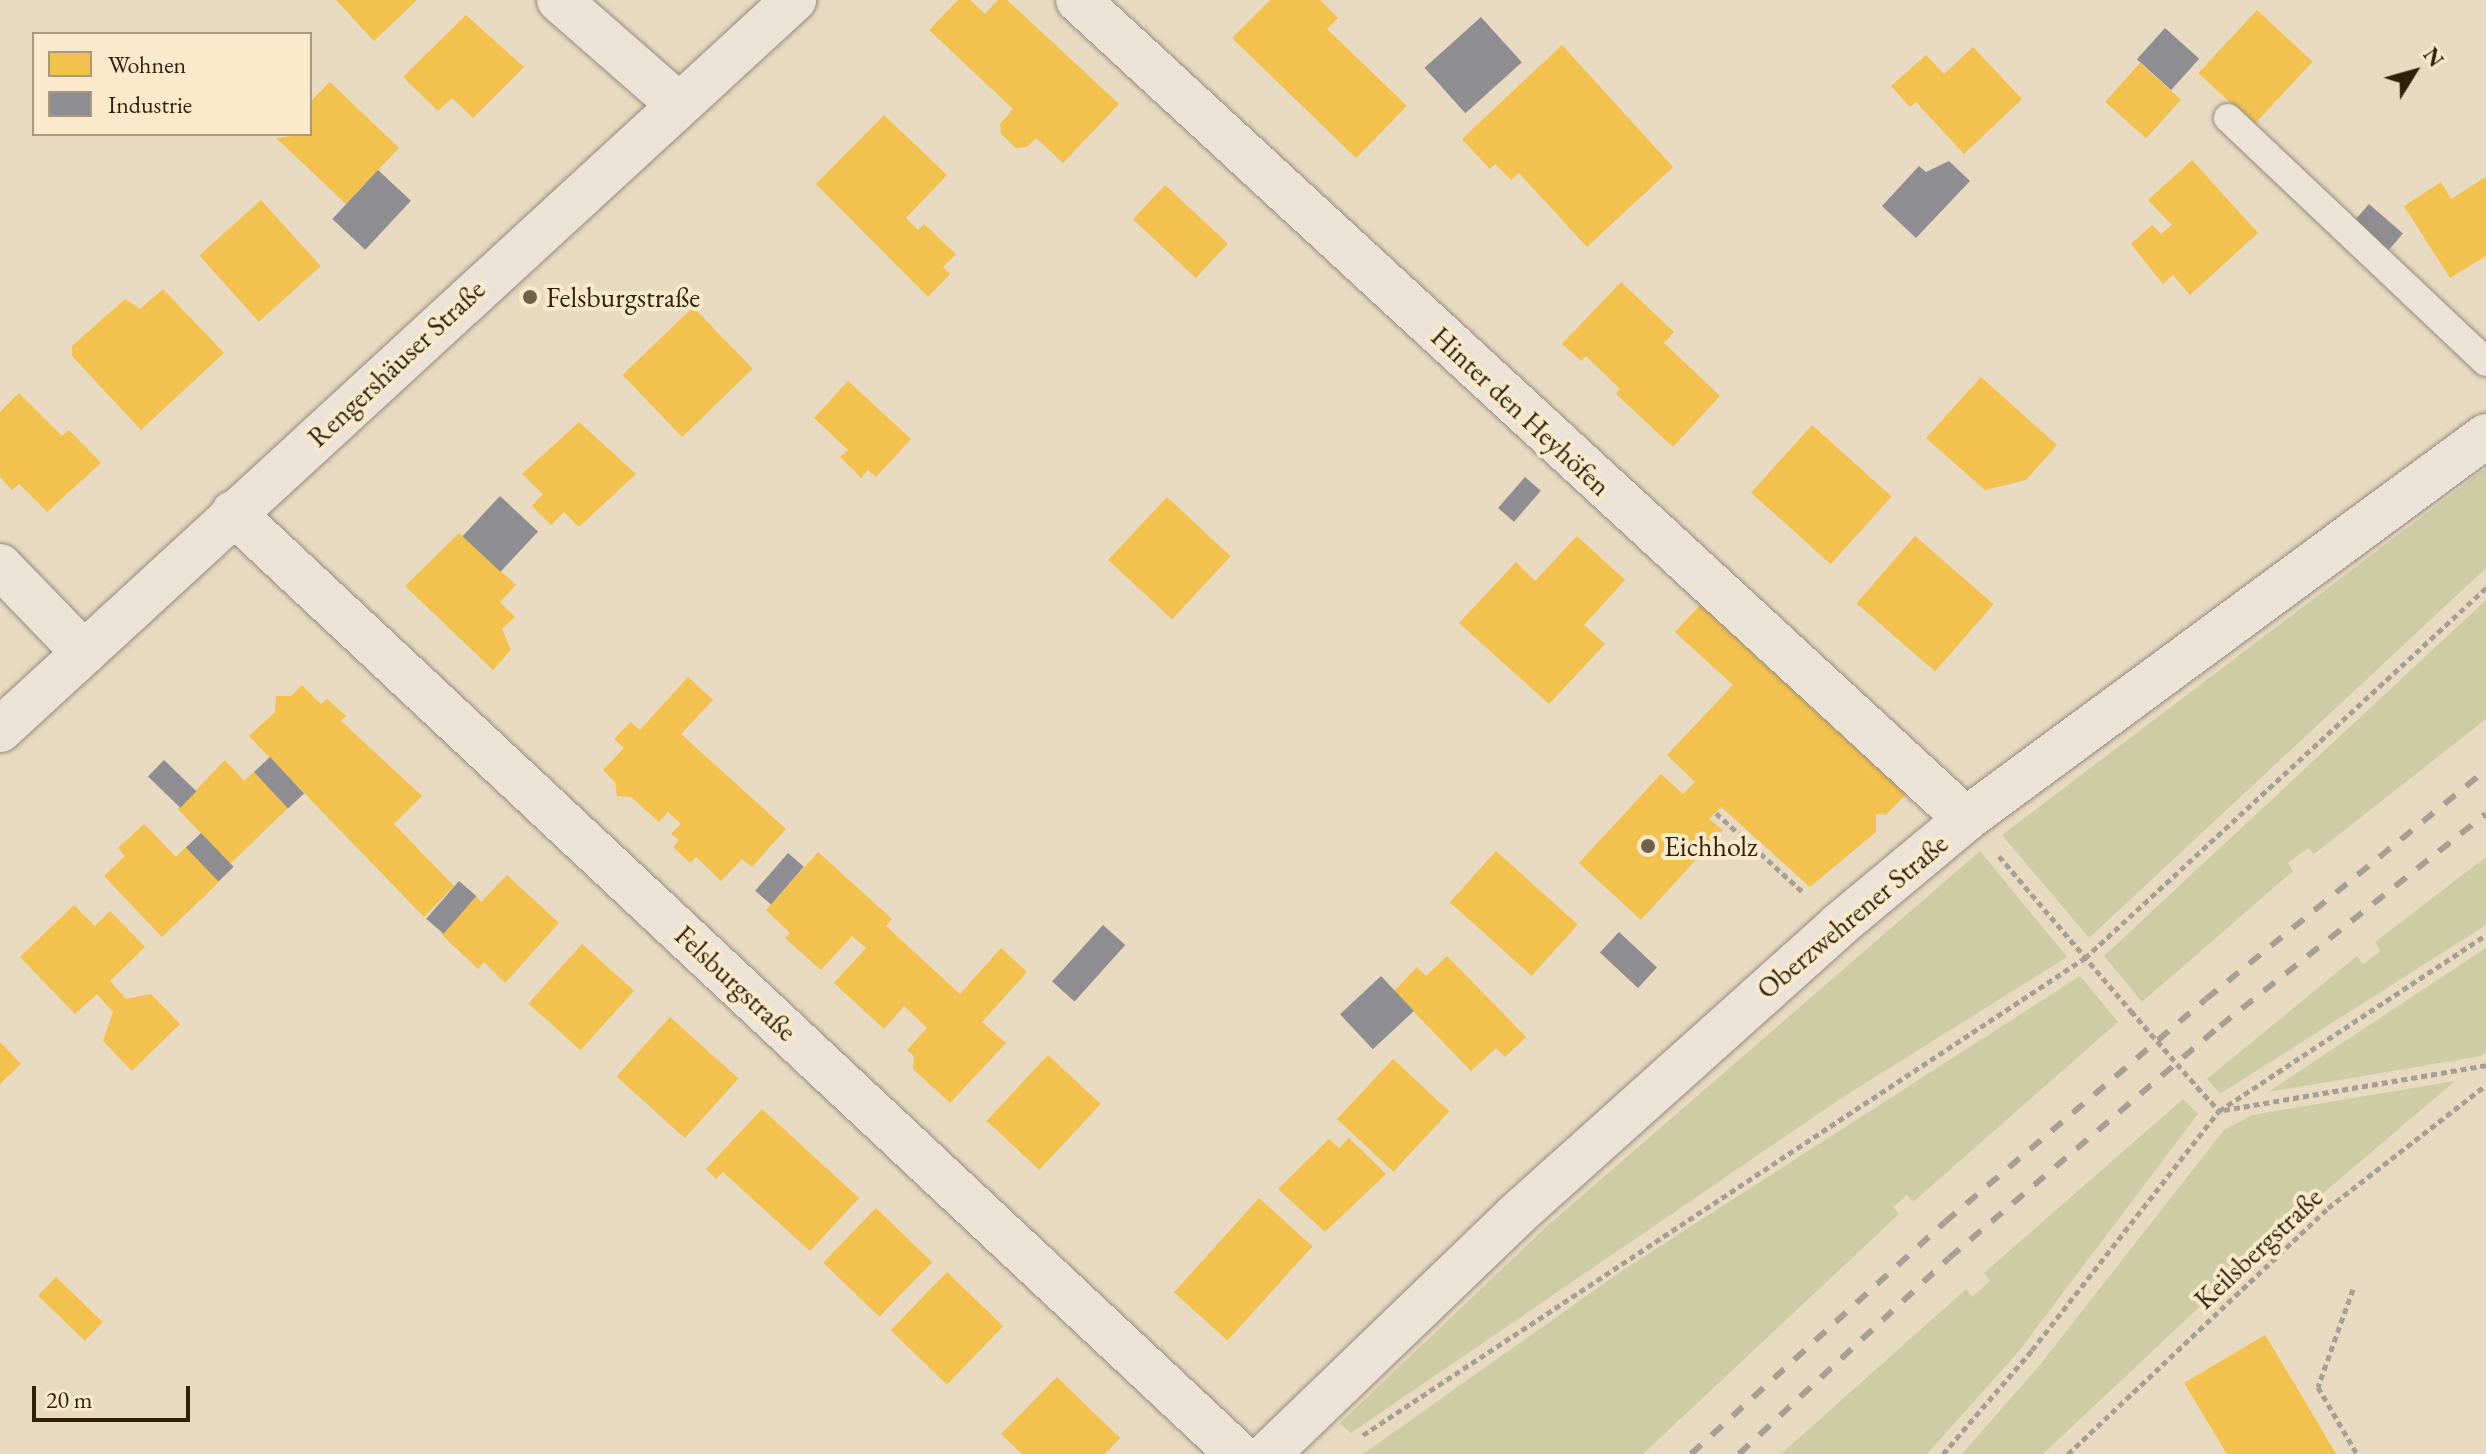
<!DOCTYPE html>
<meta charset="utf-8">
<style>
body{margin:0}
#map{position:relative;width:2486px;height:1454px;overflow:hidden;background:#e8d9c1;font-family:"EB Garamond",serif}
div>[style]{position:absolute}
.green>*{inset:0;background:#cecca5}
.homes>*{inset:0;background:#f2c14e;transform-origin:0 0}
.industry>*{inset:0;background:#8d8d92;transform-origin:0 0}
.path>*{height:5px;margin-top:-2.5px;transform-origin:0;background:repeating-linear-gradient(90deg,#a79f94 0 6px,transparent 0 10px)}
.roads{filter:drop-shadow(0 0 2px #968b7c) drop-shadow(0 0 2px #968b7c)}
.service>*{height:28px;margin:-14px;padding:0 14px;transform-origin:14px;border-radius:14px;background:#ebe3d7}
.minor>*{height:44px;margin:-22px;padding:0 22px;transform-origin:22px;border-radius:22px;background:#ebe3d7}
.rail>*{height:6px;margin-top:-3px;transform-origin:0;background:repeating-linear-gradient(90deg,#a79f94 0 14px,transparent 0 28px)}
.path-bridge>*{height:5px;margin-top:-2.5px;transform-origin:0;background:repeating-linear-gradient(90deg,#a79f94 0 6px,transparent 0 10px)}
.dots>*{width:22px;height:22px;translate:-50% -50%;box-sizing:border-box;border:4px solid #fbe9cc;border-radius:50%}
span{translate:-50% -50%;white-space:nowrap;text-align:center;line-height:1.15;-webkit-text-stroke:8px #fbe9cc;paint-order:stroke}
.poi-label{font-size:28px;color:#2f200a}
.left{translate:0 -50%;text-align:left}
.street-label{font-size:28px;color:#2f200a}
.legend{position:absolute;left:32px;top:32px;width:280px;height:104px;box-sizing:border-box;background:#fbe9cc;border:2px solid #a9997e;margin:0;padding:10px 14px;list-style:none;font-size:24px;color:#2f200a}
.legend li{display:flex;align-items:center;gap:16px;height:40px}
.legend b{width:40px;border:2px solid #a9997e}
.north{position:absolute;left:2374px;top:32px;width:80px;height:80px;-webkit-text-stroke:6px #fbe9cc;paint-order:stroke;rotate:53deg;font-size:22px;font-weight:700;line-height:32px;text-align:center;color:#2f200a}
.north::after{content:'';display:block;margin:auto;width:28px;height:36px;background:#2f200a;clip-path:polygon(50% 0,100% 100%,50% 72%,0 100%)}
.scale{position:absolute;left:32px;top:1386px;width:158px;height:36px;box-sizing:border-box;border:4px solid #2f200a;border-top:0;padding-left:10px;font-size:24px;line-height:28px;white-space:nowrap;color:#2f200a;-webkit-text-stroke:6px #fbe9cc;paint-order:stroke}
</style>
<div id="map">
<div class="green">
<div style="clip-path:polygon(2486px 468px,2486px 568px,2089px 938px,2002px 835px)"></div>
<div style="clip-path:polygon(2486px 600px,2486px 719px,2314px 854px,2308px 848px,2288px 863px,2293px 871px,2142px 1002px,2104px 956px)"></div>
<div style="clip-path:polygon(1980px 851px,2067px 957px,1843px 1097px,1351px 1433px,1340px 1423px,1547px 1226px)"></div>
<div style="clip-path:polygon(2486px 857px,2486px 925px,2220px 1094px,2207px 1079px,2357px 956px,2363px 964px,2381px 951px,2375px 942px)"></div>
<div style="clip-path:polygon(2486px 948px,2486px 1052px,2481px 1056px,2268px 1092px)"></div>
<div style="clip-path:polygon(2080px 976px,2118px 1022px,1913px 1202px,1907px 1195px,1893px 1207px,1899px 1214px,1643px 1454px,1363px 1454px,1620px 1272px)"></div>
<div style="clip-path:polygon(2455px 1081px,2295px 1217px,2043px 1454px,1962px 1454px,2039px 1366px,2224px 1130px,2252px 1115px)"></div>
<div style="clip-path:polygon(2183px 1099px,2198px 1114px,2018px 1352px,1927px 1454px,1781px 1454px,1966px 1289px,1972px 1297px,1990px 1281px,1984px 1273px)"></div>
</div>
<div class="homes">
<div style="clip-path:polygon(336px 0,417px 0,374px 41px)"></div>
<div style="clip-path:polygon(958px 0,970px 0,985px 14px,998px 0,1007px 0,1119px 104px,1063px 163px,1036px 138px,1027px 147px,1016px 148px,1001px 134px,1000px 124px,1013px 109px,929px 30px)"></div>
<div style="clip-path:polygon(1270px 0,1320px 0,1338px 18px,1327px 29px,1407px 106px,1356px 158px,1232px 38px)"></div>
<div style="left:2257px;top:10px;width:76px;height:86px;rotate:43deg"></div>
<div style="clip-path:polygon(466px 15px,524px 67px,473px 118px,452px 98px,438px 111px,403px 77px)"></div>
<div style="clip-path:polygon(1562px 45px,1673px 167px,1587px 247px,1519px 173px,1511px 180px,1495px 164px,1490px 169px,1462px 139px)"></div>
<div style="clip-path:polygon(1973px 47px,2022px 99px,1964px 154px,1916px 102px,1910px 107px,1891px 86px,1926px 55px,1944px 74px)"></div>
<div style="left:2140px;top:63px;width:55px;height:52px;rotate:42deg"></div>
<div style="clip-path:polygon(330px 82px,399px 148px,346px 204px,276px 138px,310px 134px,310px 102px)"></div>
<div style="clip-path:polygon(884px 115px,947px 175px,906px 218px,918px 230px,924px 224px,956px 254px,943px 267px,950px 274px,928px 297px,816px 184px)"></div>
<div style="clip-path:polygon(2192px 160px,2258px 233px,2190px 295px,2173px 275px,2163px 284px,2131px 244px,2152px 225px,2161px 234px,2172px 225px,2148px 200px)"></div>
<div style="clip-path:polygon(2486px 177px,2486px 256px,2450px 278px,2404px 206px,2441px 182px,2451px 199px)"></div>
<div style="left:1165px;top:185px;width:86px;height:47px;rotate:43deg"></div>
<div style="left:261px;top:200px;width:89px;height:83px;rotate:48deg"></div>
<div style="clip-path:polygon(1621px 282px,1674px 332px,1664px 343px,1720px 396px,1673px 447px,1616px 394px,1620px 389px,1586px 356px,1581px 361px,1562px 344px)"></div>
<div style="clip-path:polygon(163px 289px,224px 353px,141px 430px,72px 356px,72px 346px,125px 299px,140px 309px)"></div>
<div style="left:693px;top:307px;width:86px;height:98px;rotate:46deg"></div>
<div style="clip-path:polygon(1981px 377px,2057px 445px,2026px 480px,1985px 490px,1926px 438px)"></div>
<div style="clip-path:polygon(848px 381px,911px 439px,876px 477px,868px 470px,861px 478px,840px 457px,848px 450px,814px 418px)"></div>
<div style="clip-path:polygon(19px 393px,62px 436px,69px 430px,101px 463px,47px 512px,19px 484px,12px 490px,0 477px,0 412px)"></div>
<div style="clip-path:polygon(579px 422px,636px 474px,579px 527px,564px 512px,551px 525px,532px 506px,543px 494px,522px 474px)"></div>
<div style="left:1812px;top:425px;width:107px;height:91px;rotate:42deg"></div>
<div style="left:1167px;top:497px;width:87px;height:86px;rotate:43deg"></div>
<div style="clip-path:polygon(459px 533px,516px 585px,500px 602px,515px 617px,502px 629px,511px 650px,493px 670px,405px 586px)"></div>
<div style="clip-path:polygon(1577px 536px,1625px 580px,1584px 625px,1605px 644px,1549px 704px,1459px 623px,1516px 562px,1535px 581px)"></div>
<div style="left:1915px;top:536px;width:104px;height:89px;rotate:41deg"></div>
<div style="clip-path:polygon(1705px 600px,1910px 790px,1886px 815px,1876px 814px,1876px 832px,1810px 887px,1721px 807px,1709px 819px,1723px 830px,1641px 920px,1579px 863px,1661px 774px,1683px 794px,1695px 782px,1667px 755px,1733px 685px,1675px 632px)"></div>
<div style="clip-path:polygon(688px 677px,713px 700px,681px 734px,786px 829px,752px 867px,742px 859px,721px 881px,696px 857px,690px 863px,673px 847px,679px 840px,671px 834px,681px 824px,668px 812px,659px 822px,631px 797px,617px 796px,615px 782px,603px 770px,624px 748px,614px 739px,630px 722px,640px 730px)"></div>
<div style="clip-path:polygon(302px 685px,321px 704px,327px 699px,346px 716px,341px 721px,422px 796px,394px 824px,454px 886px,424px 917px,249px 736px,275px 712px,276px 696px,291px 696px)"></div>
<div style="clip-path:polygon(225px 760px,244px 781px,254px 772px,288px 808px,230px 864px,178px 809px)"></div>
<div style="clip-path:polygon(144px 824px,176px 857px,186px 847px,219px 882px,162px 937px,104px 876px,125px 856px,118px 848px)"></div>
<div style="left:1496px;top:851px;width:110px;height:69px;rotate:42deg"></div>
<div style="clip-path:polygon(818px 852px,892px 919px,886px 926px,960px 994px,1001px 948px,1027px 972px,982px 1022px,1006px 1043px,950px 1103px,913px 1069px,914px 1056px,907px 1050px,927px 1028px,904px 1006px,884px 1029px,834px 983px,866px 948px,852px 936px,821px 970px,785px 938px,790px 933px,766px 910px)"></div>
<div style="clip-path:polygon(507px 875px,559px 923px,505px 983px,484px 962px,478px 969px,441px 934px,476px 896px,481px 902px)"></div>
<div style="clip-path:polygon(74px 905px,95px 926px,110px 911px,145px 947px,110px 981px,126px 999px,151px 994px,180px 1024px,132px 1071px,103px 1041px,113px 1012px,97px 994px,75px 1014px,20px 957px)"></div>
<div style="left:582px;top:944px;width:70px;height:80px;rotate:42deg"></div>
<div style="clip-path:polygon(1447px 956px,1526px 1037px,1505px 1057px,1496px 1048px,1471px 1071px,1394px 991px,1417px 967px,1426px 976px)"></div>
<div style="left:670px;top:1017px;width:92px;height:80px;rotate:42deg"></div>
<div style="clip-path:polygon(0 1042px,21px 1064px,0 1084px)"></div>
<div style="left:1048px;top:1055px;width:72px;height:90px;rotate:43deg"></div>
<div style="left:1393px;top:1059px;width:77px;height:82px;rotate:43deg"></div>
<div style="clip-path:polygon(762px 1109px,859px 1198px,810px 1251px,723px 1172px,716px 1179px,706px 1169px)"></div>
<div style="clip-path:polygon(1349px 1138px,1386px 1174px,1325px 1232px,1278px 1189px,1329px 1139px,1339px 1148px)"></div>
<div style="left:1259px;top:1198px;width:72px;height:127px;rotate:42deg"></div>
<div style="left:876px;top:1208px;width:78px;height:76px;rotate:44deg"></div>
<div style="left:947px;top:1272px;width:78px;height:81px;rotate:44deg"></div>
<div style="left:56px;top:1277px;width:65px;height:26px;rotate:44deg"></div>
<div style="clip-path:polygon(2265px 1335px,2297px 1388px,2336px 1454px,2227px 1454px,2184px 1383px)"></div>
<div style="clip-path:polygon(1057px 1377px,1120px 1438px,1105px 1454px,1022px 1454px,1001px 1434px)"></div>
</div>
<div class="industry">
<div style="left:1481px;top:17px;width:61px;height:76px;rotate:48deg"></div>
<div style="left:2165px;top:28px;width:46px;height:42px;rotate:42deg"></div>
<div style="clip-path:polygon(1949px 161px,1970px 181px,1916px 238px,1882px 206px,1919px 166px,1926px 172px)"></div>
<div style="left:378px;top:170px;width:45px;height:67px;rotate:43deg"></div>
<div style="left:2369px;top:204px;width:45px;height:23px;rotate:41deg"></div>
<div style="left:1525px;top:477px;width:21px;height:41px;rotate:41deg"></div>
<div style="left:500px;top:496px;width:52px;height:55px;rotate:43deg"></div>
<div style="left:270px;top:757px;width:50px;height:22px;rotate:47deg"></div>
<div style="left:164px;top:760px;width:45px;height:23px;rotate:44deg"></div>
<div style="left:201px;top:833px;width:47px;height:21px;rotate:46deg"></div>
<div style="left:788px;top:853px;width:21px;height:50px;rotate:41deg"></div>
<div style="left:459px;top:881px;width:23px;height:50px;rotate:41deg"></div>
<div style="left:1103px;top:925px;width:30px;height:76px;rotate:42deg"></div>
<div style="left:1619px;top:932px;width:52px;height:28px;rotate:43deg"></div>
<div style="left:1381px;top:976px;width:48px;height:56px;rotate:47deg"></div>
</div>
<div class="path">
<div style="left:1716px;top:813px;width:119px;rotate:42.3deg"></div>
<div style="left:1999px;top:856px;width:204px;rotate:49.6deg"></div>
<div style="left:2197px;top:1087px;width:33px;rotate:47deg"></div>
<div style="left:2224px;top:1110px;width:266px;rotate:-9.7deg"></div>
<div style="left:2353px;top:1289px;width:104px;rotate:109.7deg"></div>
<div style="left:2318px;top:1387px;width:78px;rotate:59.8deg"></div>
<div style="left:1363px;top:1435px;width:865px;rotate:-33.45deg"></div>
<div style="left:2085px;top:958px;width:546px;rotate:-42.7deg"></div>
<div style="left:1943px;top:1454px;width:137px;rotate:-49.4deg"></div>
<div style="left:2032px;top:1350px;width:303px;rotate:-52deg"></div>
<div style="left:2219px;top:1111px;width:320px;rotate:-33.4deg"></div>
<div style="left:2068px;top:1454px;width:358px;rotate:-43.4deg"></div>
<div style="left:2328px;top:1208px;width:200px;rotate:-37.9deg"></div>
</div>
<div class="roads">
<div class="service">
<div style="left:2228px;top:118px;width:355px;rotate:43.4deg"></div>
</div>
<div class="minor">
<div style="left:559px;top:0;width:158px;rotate:41.2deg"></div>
<div style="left:1078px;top:0;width:1208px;rotate:42.69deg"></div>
<div style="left:233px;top:513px;width:1377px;rotate:43.12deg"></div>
<div style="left:0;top:566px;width:121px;rotate:46deg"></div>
<div style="left:0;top:730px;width:1079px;rotate:-42.6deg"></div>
<div style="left:1268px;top:1454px;width:343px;rotate:-43.9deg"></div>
<div style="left:1515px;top:1216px;width:435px;rotate:-41.9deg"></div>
<div style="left:1839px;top:925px;width:165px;rotate:-39.8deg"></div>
<div style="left:1966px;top:819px;width:646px;rotate:-36.37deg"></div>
</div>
</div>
<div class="rail">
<div style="left:1691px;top:1454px;width:344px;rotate:-42.4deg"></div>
<div style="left:1945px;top:1222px;width:343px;rotate:-40.5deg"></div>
<div style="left:2206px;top:999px;width:362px;rotate:-39.3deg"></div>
<div style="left:1739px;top:1454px;width:287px;rotate:-43deg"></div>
<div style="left:1949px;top:1258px;width:357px;rotate:-40.6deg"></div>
<div style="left:2220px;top:1026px;width:340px;rotate:-38.6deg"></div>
</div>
<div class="path-bridge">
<div style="left:2131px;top:1011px;width:101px;rotate:49deg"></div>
</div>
<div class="dots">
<div style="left:530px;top:297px;background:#70614a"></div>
<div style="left:1648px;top:846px;background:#70614a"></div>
</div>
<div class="poi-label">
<span class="left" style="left:546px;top:297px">Felsburgstraße</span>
<span class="left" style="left:1664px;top:846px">Eichholz</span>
</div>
<div class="street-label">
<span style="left:396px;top:363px;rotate:-43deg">Rengershäuser Straße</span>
<span style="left:1521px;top:411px;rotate:43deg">Hinter den Heyhöfen</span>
<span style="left:1852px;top:916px;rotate:-40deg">Oberzwehrener Straße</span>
<span style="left:736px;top:983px;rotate:43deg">Felsburgstraße</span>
<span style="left:2258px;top:1248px;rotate:-43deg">Keilsbergstraße</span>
</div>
<ul class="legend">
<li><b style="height:22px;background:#f2c14e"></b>Wohnen</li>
<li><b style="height:22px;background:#8d8d92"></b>Industrie</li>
</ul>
<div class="north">N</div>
<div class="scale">20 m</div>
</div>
